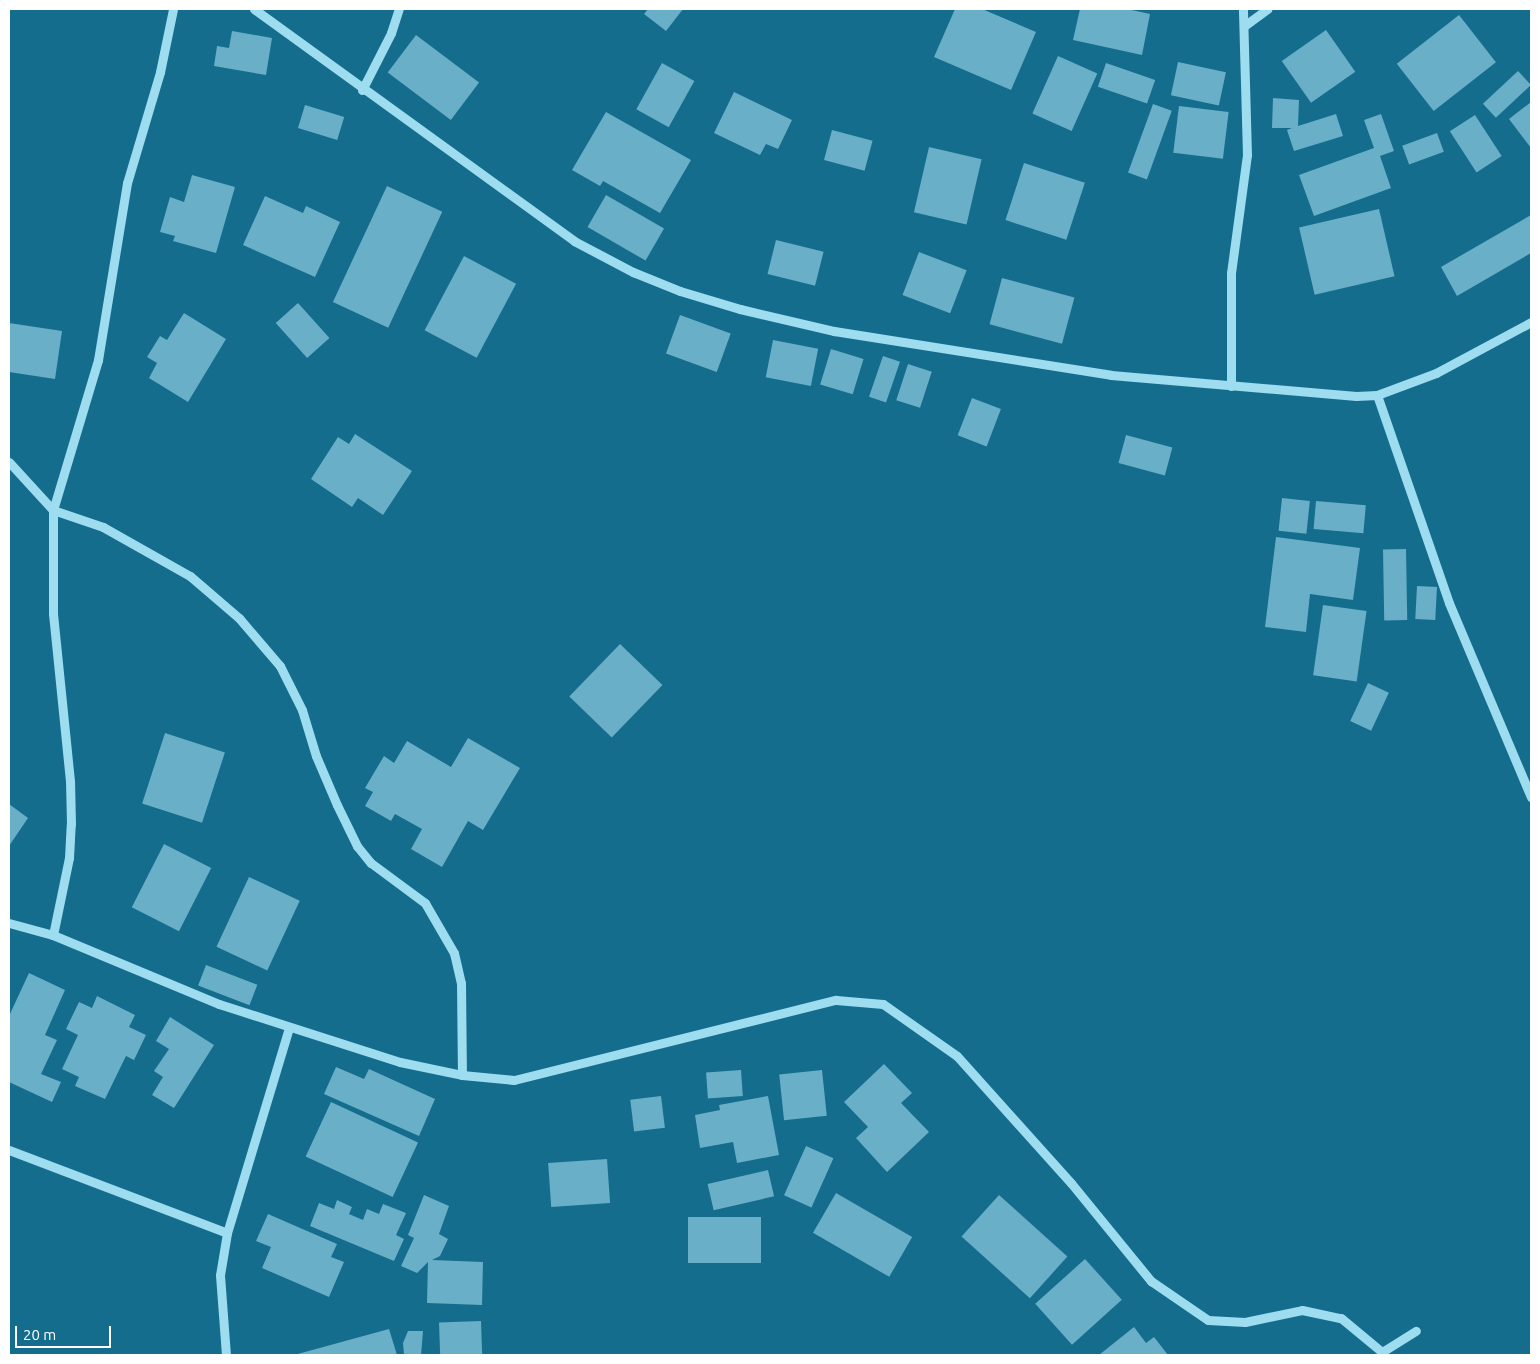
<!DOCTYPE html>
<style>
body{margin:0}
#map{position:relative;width:1540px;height:1364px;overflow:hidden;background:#146d8d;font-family:Ubuntu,sans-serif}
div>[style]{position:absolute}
.building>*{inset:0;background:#69afc7;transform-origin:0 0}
.minor>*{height:9px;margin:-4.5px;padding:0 4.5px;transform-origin:4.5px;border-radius:4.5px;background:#9edcf0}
span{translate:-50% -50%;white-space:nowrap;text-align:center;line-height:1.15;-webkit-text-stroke:5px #146d8d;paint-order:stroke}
.frame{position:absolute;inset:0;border:10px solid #fff;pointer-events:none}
.scale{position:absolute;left:15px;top:1326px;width:96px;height:22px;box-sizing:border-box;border:2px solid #fff;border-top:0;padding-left:6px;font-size:15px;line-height:18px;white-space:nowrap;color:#fff;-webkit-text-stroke:4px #146d8d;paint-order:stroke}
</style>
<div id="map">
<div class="building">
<div style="clip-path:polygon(648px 9px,683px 9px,666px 31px,644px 14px)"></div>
<div style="clip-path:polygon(955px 9px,982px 9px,1036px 32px,1011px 90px,934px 57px)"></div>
<div style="clip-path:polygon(1080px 9px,1127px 9px,1150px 14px,1142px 55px,1073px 40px)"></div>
<div style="left:1459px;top:15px;width:60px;height:79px;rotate:52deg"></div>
<div style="left:1326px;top:30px;width:51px;height:54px;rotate:55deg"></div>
<div style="clip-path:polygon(232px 31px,272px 38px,266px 75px,214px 66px,217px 46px,229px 48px)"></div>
<div style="left:416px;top:35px;width:79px;height:47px;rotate:37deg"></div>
<div style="left:1058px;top:56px;width:43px;height:63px;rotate:24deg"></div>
<div style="left:1178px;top:62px;width:49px;height:34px;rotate:12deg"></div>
<div style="left:662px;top:63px;width:37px;height:53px;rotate:29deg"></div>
<div style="left:1106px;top:63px;width:52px;height:25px;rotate:19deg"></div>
<div style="left:1518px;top:71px;width:19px;height:48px;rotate:47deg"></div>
<div style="clip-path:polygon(734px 92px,792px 120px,778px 149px,766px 144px,760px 155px,714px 133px)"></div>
<div style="clip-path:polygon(1273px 98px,1299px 100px,1298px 126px,1336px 114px,1343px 136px,1294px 151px,1287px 130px,1292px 128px,1272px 128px)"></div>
<div style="clip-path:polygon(1531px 102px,1531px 148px,1509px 119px)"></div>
<div style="left:1153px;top:104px;width:20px;height:73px;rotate:20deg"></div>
<div style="left:305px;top:105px;width:41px;height:24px;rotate:17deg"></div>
<div style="left:1179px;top:106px;width:50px;height:47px;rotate:7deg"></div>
<div style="clip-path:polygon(606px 112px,691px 160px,660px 213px,603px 181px,600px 186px,572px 170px)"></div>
<div style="clip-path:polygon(1381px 114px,1394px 151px,1380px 156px,1391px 188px,1314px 216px,1299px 175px,1374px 148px,1364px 120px)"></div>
<div style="left:1475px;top:115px;width:49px;height:30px;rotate:57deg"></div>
<div style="left:832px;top:130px;width:42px;height:31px;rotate:15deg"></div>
<div style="left:1437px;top:133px;width:20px;height:37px;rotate:70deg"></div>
<div style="left:929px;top:147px;width:54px;height:67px;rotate:13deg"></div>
<div style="left:1024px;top:163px;width:64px;height:60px;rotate:18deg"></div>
<div style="clip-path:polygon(192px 175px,235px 187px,216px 253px,173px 241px,175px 236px,160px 232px,170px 197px,184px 202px)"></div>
<div style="left:387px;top:186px;width:61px;height:128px;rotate:25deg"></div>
<div style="left:606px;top:195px;width:67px;height:37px;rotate:30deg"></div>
<div style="clip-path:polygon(265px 196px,303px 213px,306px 206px,340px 222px,315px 277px,243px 245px)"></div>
<div style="left:1379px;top:209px;width:69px;height:82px;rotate:77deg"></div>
<div style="clip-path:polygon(1531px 215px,1531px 253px,1457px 296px,1441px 267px)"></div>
<div style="left:776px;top:240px;width:49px;height:35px;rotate:14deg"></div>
<div style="left:919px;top:252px;width:51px;height:46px;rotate:21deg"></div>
<div style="left:464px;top:256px;width:59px;height:84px;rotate:28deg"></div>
<div style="left:1002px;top:278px;width:75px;height:48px;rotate:15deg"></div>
<div style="left:298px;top:303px;width:47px;height:30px;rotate:48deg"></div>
<div style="clip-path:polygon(184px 313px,226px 339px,188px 402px,149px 378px,157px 363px,147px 357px,160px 336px,167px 340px)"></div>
<div style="left:680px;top:315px;width:54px;height:41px;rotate:20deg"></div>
<div style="clip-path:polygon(9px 323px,62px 331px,55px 379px,9px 372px)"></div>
<div style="left:773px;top:340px;width:46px;height:38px;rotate:11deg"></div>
<div style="left:831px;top:349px;width:34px;height:37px;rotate:17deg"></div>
<div style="left:883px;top:356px;width:18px;height:43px;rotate:19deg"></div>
<div style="left:908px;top:364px;width:25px;height:38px;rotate:18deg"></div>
<div style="left:972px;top:398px;width:31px;height:40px;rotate:21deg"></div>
<div style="clip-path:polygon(355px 434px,412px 471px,383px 515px,358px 498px,352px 507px,311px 479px,338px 437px,349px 444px)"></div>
<div style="left:1126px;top:435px;width:48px;height:29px;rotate:15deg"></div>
<div style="left:1282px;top:498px;width:28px;height:33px;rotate:6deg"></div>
<div style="left:1316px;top:501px;width:50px;height:28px;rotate:5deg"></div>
<div style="clip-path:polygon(1276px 537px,1360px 548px,1353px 600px,1310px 594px,1306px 632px,1265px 627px)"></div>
<div style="left:1406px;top:549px;width:71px;height:23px;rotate:89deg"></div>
<div style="left:1417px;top:586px;width:20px;height:33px;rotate:3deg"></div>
<div style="left:1323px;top:605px;width:44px;height:71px;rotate:8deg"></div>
<div style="left:620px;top:644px;width:59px;height:73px;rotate:44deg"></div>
<div style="left:1368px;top:683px;width:23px;height:42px;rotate:25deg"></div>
<div style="left:165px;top:733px;width:63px;height:74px;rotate:18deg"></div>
<div style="clip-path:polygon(468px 738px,520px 768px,483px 830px,468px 821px,442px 867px,411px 849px,422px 829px,395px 814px,391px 821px,365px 806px,373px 792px,365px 788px,384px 756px,394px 763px,407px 741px,451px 767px)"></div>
<div style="clip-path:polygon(9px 804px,28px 818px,9px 846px)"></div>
<div style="left:164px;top:844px;width:53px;height:71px;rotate:27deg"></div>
<div style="left:249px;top:877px;width:56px;height:77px;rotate:25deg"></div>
<div style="left:206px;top:965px;width:55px;height:22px;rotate:21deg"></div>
<div style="clip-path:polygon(29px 973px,65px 990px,45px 1035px,57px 1040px,41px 1074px,61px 1082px,52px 1102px,9px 1082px,9px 1016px)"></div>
<div style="clip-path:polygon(97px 996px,135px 1015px,129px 1027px,146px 1035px,134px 1060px,126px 1056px,105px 1099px,75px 1086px,79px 1077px,62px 1069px,78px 1035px,66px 1029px,79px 1002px,92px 1008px)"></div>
<div style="clip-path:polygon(170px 1017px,214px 1045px,174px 1108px,152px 1095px,163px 1077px,154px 1071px,169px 1049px,156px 1041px)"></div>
<div style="clip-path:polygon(884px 1064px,912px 1093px,901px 1103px,929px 1132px,887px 1172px,856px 1138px,868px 1127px,844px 1102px)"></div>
<div style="clip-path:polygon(336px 1067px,364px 1079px,369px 1069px,435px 1099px,419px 1136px,324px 1094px)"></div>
<div style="left:741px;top:1070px;width:26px;height:35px;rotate:86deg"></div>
<div style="left:822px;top:1070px;width:46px;height:43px;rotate:84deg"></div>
<div style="left:661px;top:1096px;width:32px;height:31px;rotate:83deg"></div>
<div style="clip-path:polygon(768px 1096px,779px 1155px,737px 1163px,733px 1142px,700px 1148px,695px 1115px,720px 1110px,719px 1105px)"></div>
<div style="left:331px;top:1102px;width:96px;height:60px;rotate:25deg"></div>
<div style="left:806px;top:1146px;width:30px;height:54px;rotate:24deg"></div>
<div style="left:607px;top:1159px;width:44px;height:59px;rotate:86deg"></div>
<div style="left:768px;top:1170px;width:27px;height:62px;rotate:77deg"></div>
<div style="left:836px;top:1193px;width:88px;height:46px;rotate:30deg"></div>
<div style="clip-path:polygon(424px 1195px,449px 1206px,439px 1234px,448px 1239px,440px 1256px,432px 1260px,483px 1262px,482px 1305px,427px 1303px,428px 1262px,417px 1273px,401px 1266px,414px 1238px,408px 1235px)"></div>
<div style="left:999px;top:1195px;width:92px;height:56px;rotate:42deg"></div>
<div style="clip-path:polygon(337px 1200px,352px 1207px,349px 1214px,363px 1220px,367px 1209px,379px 1214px,383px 1204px,406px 1213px,396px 1235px,404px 1239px,394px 1261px,310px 1226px,319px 1203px,334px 1209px)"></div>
<div style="clip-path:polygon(268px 1214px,337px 1244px,331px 1257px,344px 1262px,329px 1297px,262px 1268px,271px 1247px,256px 1241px)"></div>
<div style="left:761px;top:1217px;width:46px;height:73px;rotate:90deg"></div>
<div style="left:1085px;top:1259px;width:55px;height:67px;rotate:48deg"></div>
<div style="left:481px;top:1321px;width:34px;height:42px;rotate:88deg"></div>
<div style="clip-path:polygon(1134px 1327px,1146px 1343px,1154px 1337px,1168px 1355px,1099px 1355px)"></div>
<div style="clip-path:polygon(389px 1329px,397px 1355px,294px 1355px)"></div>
<div style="clip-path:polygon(408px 1331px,423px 1331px,421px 1355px,404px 1355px,403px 1343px)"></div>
</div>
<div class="minor">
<div style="left:254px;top:9px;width:395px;rotate:35.9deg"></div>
<div style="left:574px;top:241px;width:67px;rotate:27.7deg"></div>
<div style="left:633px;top:272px;width:51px;rotate:22deg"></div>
<div style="left:680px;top:291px;width:63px;rotate:16.7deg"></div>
<div style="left:740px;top:309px;width:97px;rotate:13.2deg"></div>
<div style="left:834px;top:331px;width:280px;rotate:9deg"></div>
<div style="left:1111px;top:375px;width:246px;rotate:4.9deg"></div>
<div style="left:1356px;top:396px;width:21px;rotate:-3deg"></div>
<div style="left:1377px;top:395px;width:63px;rotate:-20.4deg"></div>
<div style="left:1436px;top:373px;width:108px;rotate:-28.2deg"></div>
<div style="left:1244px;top:26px;width:29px;rotate:-36deg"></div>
<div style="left:362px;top:90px;width:64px;rotate:-63deg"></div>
<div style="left:391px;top:33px;width:25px;rotate:-72deg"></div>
<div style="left:1231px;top:386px;width:113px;rotate:-90deg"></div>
<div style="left:1231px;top:273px;width:119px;rotate:-82.3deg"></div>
<div style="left:1247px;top:155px;width:146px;rotate:-91.6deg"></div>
<div style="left:1377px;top:395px;width:220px;rotate:70.9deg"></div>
<div style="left:1449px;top:603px;width:211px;rotate:67.1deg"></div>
<div style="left:9px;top:462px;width:65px;rotate:47.5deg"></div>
<div style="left:53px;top:510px;width:53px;rotate:18.8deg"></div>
<div style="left:103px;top:527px;width:100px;rotate:29.4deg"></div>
<div style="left:190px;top:576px;width:65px;rotate:40.6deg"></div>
<div style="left:239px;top:618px;width:63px;rotate:49.5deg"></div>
<div style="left:280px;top:666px;width:49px;rotate:63.4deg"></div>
<div style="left:302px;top:710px;width:48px;rotate:73.1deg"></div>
<div style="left:316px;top:756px;width:53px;rotate:66.8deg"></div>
<div style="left:337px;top:805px;width:46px;rotate:64deg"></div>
<div style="left:357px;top:846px;width:22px;rotate:51deg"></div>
<div style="left:371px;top:863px;width:67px;rotate:36.5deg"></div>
<div style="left:425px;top:903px;width:58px;rotate:59.9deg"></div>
<div style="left:454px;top:953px;width:31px;rotate:77deg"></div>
<div style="left:461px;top:983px;width:92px;rotate:89.4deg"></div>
<div style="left:9px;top:923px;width:46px;rotate:15.3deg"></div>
<div style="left:53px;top:935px;width:180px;rotate:22.6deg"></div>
<div style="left:219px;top:1004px;width:190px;rotate:17.8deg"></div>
<div style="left:400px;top:1062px;width:63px;rotate:11.8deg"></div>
<div style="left:462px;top:1075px;width:52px;rotate:5.5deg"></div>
<div style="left:514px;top:1080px;width:332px;rotate:-14deg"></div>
<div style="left:836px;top:1000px;width:47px;rotate:4.9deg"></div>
<div style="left:883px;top:1004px;width:90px;rotate:35.1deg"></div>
<div style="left:957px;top:1056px;width:171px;rotate:48.1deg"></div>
<div style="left:1071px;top:1183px;width:127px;rotate:50.8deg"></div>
<div style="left:1151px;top:1281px;width:69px;rotate:34.4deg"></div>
<div style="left:1208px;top:1320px;width:37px;rotate:3deg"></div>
<div style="left:1245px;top:1322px;width:58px;rotate:-11.9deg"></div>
<div style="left:1302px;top:1310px;width:40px;rotate:12deg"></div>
<div style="left:1341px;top:1318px;width:53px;rotate:39.7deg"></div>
<div style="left:1382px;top:1352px;width:40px;rotate:-32deg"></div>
<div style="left:53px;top:935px;width:79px;rotate:-78.3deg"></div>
<div style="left:69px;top:858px;width:34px;rotate:-87deg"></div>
<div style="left:71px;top:824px;width:43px;rotate:-91.3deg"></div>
<div style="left:70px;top:781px;width:168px;rotate:-95.8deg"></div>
<div style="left:53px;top:614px;width:104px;rotate:-90deg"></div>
<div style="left:53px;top:510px;width:157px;rotate:-73.3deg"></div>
<div style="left:98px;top:360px;width:179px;rotate:-80.7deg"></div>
<div style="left:127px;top:183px;width:116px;rotate:-73.4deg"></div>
<div style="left:160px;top:72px;width:64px;rotate:-78.3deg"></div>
<div style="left:9px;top:1150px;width:233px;rotate:20.8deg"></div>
<div style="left:226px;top:1355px;width:80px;rotate:-94.3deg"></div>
<div style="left:220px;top:1275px;width:43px;rotate:-80.5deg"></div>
<div style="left:227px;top:1233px;width:215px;rotate:-73.2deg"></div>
</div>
<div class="frame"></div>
<div class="scale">20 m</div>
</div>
